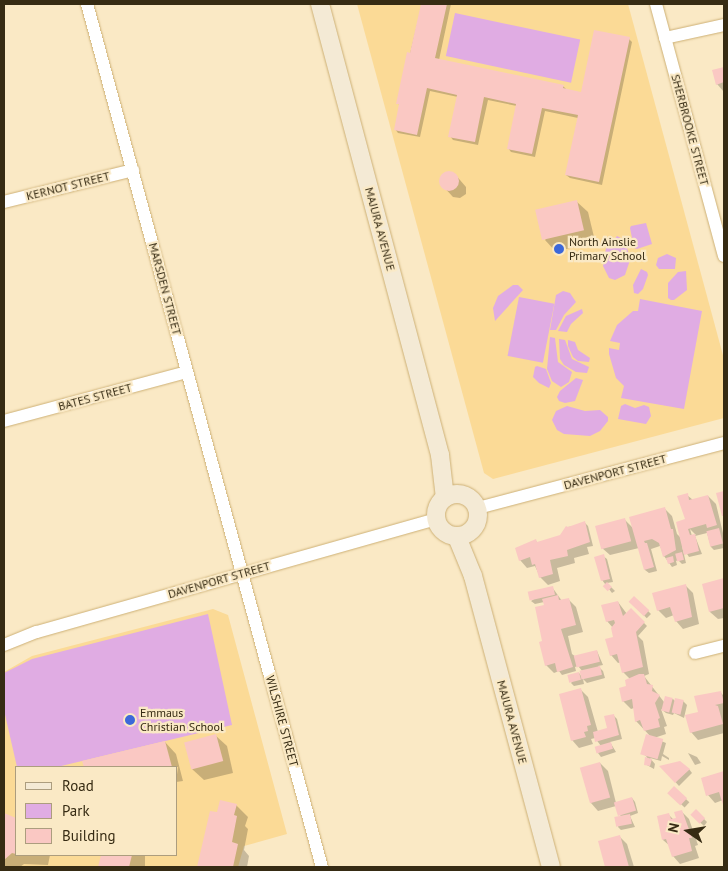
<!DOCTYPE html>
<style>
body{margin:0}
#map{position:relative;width:728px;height:871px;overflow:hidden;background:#fae9c5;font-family:"PT Sans",sans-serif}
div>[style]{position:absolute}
.built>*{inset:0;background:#fbda96}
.green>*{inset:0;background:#e0ace3;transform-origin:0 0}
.shadow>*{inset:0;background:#0003;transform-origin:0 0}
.building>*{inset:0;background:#fac8c3;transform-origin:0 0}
.round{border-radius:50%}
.roads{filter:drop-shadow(0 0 1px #cdb075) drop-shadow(0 0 1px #cdb075)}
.minor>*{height:12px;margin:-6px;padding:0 6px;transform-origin:6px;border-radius:6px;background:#fff}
.secondary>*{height:18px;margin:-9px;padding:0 9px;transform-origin:9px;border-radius:9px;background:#f4ead5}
.secondary>.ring{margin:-9px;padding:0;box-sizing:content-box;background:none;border:18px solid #f4ead5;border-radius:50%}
.dots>*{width:14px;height:14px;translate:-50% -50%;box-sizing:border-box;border:2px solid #fae9c5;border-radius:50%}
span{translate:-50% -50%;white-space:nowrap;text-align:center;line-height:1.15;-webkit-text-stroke:4.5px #fae9c5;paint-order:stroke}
.street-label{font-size:12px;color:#362b13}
.poi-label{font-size:12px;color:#362b13}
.left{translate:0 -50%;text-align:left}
.frame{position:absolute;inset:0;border:5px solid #362b13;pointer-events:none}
.legend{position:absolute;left:15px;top:766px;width:162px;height:90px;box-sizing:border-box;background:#fae9c5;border:1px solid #ac9d7e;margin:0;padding:6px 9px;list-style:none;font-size:15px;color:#362b13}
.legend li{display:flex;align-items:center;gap:10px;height:25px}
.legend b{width:25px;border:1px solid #ac9d7e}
.north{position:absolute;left:663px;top:806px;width:50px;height:50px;-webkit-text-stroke:4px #fae9c5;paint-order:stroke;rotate:283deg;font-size:14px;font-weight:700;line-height:20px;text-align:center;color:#362b13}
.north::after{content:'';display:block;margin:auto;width:18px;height:22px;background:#362b13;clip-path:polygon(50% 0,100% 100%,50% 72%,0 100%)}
</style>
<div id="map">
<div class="built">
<div style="clip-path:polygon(357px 4px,628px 4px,724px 359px,724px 418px,493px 479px,484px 473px)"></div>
<div style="clip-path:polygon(evenodd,213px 609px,228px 615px,287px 834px,244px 846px,238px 867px,4px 867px,4px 672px,32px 656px,213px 609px,16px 767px,176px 767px,176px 855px,16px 855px,16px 767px)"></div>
</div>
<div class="green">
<div style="left:455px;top:13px;width:128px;height:44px;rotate:12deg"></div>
<div style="clip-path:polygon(646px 223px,652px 244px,637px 249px,634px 248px,630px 228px,631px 226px)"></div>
<div style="clip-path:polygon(617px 236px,623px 239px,626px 243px,630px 260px,625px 275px,615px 280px,609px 278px,603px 266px,606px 248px)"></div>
<div style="clip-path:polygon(667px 254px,676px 258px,675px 269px,659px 269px,656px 265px,658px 258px)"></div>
<div style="clip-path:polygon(641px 269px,647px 272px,648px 275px,643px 289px,638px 294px,634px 293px,633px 285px)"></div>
<div style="clip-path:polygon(686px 271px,687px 290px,674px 300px,671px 300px,668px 298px,668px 283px,678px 272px)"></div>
<div style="clip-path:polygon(513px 285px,518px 285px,523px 290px,495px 321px,493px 308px,498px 296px)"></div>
<div style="clip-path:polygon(563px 291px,570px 293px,576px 302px,564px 315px,556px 330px,550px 330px,556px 295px)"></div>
<div style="left:519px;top:297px;width:36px;height:60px;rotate:11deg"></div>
<div style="clip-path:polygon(640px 299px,702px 311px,684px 409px,621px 398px,624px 386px,616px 378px,609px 354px,609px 348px,619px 350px,620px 343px,610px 341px,617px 325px,633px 311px,638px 311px)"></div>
<div style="clip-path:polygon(582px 309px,583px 313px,571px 324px,567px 332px,558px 331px,566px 316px)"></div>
<div style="clip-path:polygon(550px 337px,555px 338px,558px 362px,572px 372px,569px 382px,561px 387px,552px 381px,547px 369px)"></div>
<div style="clip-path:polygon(559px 339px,565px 340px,572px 359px,589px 367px,587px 373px,576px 372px,564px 365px,560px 359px)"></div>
<div style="clip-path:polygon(568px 340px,575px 342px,578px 350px,590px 358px,589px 362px,578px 361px,573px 357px,568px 346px)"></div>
<div style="clip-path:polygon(537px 366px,546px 369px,551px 383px,549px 388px,539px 383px,533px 377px,535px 367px)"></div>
<div style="clip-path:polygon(576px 378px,583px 380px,575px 401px,565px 403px,559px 401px,557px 397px,560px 391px)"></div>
<div style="clip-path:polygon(625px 404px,635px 408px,644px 405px,649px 407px,651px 416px,646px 424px,618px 419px,621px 406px)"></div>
<div style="clip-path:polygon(567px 406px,585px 411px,600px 410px,608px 417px,608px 421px,600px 431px,590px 436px,564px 434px,557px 430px,552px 420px,556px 411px)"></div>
<div style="clip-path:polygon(208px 614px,232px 725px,57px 767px,17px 767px,4px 710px,4px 673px,32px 659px)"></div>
</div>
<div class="shadow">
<div style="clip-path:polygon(422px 4px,451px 4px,439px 60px,563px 86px,567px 90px,582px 94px,629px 39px,632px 42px,602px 185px,570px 178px,566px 175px,578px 118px,545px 111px,535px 157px,511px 152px,508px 148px,517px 106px,488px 100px,478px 145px,453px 140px,450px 136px,458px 97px,430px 91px,420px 137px,398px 133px,395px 129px,400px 106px,398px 103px)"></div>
<div style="clip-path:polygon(724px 68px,724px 92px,717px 84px,713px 71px)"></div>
<div style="clip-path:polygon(447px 172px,454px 173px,466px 187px,466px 194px,460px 198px,453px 197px,441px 184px,441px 177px)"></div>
<div style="clip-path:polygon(576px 201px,588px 212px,595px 241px,556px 252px,545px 240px)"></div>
<div style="clip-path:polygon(evenodd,687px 495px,693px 500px,708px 496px,716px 504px,723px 533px,724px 548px,714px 550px,711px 547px,707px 533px,695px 536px,702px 554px,689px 557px,682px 546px,686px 563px,682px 564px,678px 560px,676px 561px,677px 565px,672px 567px,664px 556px,660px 546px,651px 549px,657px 571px,649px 573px,645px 570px,639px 548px,610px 555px,602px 548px,624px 519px,633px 528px,665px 509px,672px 516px,677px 534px,681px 538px,686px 520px,687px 495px,690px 529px,696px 535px,692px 536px,690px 529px)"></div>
<div style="clip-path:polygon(584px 522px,588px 526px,593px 546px,587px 547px,589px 554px,574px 558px,575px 563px,557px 568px,560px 581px,548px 585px,540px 577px,535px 566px,527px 568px,520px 560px,536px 541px,538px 543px,561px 537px,567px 527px,578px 526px)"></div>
<div style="clip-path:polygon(603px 556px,607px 559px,613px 582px,607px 583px,615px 591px,612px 593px,602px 580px)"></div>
<div style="clip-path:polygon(724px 579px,724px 618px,718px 619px,710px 612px,703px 585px)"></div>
<div style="clip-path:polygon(685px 585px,693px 593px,699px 624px,683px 629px,676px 621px,674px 615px,666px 618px,658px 610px)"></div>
<div style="clip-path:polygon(552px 587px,562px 601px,568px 599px,576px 607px,583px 632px,568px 636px,572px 654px,576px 657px,597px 651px,603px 665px,598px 666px,603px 671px,605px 678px,587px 683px,583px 679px,584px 684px,574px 686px,571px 683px,579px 673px,583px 678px,583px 672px,578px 666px,575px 667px,576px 671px,562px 675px,559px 671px,554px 673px,546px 665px,545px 606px,544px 602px,535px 604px,531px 601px)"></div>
<div style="left:634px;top:597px;width:24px;height:6px;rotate:45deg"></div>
<div style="clip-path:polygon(618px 602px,627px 614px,631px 610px,647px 626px,638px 636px,643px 641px,649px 674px,644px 676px,664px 702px,673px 699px,676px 702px,683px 701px,687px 705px,684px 718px,674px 713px,673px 715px,666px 713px,661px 709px,667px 726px,664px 727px,666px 734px,654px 738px,666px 743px,663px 754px,669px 758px,669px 760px,662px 756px,661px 761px,650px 758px,655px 764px,654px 769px,645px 764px,647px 757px,642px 753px,651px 737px,636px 721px,634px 708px,631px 709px,623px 701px,631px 680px,623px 672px,621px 662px,618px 663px,611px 655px,614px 638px,613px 628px,607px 621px)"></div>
<div style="clip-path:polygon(580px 689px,588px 697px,598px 732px,609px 729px,613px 715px,617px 719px,622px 739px,610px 742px,616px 752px,601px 757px,598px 753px,601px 746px,595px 738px,591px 739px,593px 744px,579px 748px,572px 740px)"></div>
<div style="clip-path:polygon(720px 692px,724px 696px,724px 733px,698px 740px,691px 732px,699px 713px)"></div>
<div style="clip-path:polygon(215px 735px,227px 746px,233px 773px,204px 780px,192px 769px)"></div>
<div style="clip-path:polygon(165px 742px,176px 754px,183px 781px,176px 782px,178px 767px,85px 767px,84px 762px)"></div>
<div style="clip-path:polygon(688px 753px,697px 757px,701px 763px,695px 765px)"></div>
<div style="clip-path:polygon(600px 763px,608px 771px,616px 803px,632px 798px,635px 802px,638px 813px,630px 816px,635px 827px,621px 830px,618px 827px,621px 817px,616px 806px,598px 811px,591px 803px)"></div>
<div style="clip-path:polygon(662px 767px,689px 769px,692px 773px,679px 786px)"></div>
<div style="clip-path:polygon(724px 772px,724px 805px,723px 800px,715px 803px,708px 795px,703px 778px)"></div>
<div style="left:674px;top:788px;width:21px;height:7px;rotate:43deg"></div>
<div style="clip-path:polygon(236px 805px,248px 817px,245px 826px,248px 829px,244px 850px,249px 856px,247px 867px,199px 867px,211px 812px,218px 813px)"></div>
<div style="clip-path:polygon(681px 811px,689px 819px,698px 845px,695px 846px,699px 858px,680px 864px,673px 856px,670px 846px,663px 840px,668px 814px,674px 820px,677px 819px)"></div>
<div style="clip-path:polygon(696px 811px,707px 822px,704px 826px,692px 815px)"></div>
<div style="clip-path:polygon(4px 814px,16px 820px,16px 855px,50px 855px,48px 865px,24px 864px,20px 867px,4px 867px)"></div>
<div style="clip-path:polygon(620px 837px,627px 844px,634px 867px,607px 867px,600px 842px)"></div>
<div style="left:102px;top:855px;width:43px;height:12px"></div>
</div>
<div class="building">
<div style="clip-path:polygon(421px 4px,447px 4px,435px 58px,564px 85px,563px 88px,581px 92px,594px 30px,630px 37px,599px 182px,565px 175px,578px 115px,542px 108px,532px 154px,507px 149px,516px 104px,484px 97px,475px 142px,448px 137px,457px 95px,427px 88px,417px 135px,394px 130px,399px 104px,396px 104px,407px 52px,410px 53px)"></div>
<div style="clip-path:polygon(724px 67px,724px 82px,716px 85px,712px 70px)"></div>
<div class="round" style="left:439px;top:171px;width:20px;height:20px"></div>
<div style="left:577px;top:200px;width:31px;height:43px;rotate:77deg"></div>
<div style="clip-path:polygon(724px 491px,724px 516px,722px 516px,716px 493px)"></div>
<div style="clip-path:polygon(688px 493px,689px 500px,708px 495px,717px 525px,707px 528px,706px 524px,688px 529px,690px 535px,695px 534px,699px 551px,684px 555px,676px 522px,685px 519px,677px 496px)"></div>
<div style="clip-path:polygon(665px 507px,671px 529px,673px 529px,676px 550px,663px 557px,659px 543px,652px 539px,644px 541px,645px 543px,647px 543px,654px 567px,644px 570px,629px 517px)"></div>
<div style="left:625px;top:518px;width:24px;height:31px;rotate:75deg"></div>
<div style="clip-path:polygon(585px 521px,590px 542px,567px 550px,568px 556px,550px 560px,553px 574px,539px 578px,535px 564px,532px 565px,530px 557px,519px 561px,515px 548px,536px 539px,537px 542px,560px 535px,566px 526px,568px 527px)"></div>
<div style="left:719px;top:528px;width:16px;height:13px;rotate:76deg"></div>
<div style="left:682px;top:552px;width:8px;height:7px;rotate:76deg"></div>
<div style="clip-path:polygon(604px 554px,610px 579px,601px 581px,594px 557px)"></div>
<div style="clip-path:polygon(673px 556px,674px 562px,668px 564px,666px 558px)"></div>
<div style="clip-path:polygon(724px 578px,724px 608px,709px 612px,702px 584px)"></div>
<div style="left:607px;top:582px;width:7px;height:6px;rotate:45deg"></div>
<div style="clip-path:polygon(686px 584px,692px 617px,675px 622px,670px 607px,657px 611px,652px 593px)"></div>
<div style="left:553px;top:586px;width:9px;height:26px;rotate:77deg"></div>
<div style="clip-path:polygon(558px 595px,559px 600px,569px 598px,576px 625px,561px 629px,573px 667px,557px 672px,555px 663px,545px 666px,539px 642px,542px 641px,535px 607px,544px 605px,542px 599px)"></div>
<div style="left:634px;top:596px;width:21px;height:8px;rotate:43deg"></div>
<div style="clip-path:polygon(618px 601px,623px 616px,631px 608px,645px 622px,636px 632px,643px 667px,622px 673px,617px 654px,610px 656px,605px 639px,613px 637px,611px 628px,615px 623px,614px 620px,606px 622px,601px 605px)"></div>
<div style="left:597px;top:650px;width:12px;height:24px;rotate:76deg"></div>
<div style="left:600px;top:666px;width:9px;height:21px;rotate:77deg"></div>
<div style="left:579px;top:672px;width:8px;height:12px;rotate:76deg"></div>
<div style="clip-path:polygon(639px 674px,644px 674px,647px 684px,653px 685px,652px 691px,660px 695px,655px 703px,660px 718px,658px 719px,660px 727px,644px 731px,640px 720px,635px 722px,632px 699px,622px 702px,619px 688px,626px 686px,625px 680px)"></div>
<div style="clip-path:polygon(581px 688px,591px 725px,587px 726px,588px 731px,584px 732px,586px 737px,571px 741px,559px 694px)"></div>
<div style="clip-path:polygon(721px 691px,724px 703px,715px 705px,718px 706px,723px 724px,690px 733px,685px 715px,698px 712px,694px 696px)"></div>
<div style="left:665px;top:696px;width:8px;height:15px;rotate:14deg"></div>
<div style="left:675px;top:698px;width:9px;height:15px;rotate:13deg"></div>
<div style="clip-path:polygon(614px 714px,619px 735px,595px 742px,593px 732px,607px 728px,604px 716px)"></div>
<div style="left:216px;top:734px;width:28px;height:33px;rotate:75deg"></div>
<div style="left:646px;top:734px;width:18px;height:21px;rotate:16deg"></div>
<div style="clip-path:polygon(165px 741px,172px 767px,84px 767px,82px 761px)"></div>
<div style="left:611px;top:742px;width:7px;height:17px;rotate:74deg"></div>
<div style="clip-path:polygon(645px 757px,652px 759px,650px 766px,644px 765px)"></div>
<div style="clip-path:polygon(680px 761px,690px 769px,675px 783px,659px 766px)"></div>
<div style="left:600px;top:762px;width:37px;height:21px;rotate:74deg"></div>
<div style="clip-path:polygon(724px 771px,724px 808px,719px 792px,706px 796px,701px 778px)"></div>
<div style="left:674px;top:786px;width:18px;height:10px;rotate:43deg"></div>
<div style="left:632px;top:797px;width:14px;height:19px;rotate:73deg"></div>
<div style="clip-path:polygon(220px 800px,237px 804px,234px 815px,237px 816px,232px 842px,238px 844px,233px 867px,197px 867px,210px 811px,217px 812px)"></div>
<div style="left:696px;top:809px;width:13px;height:8px;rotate:45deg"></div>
<div style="clip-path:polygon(682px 810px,692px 838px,689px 838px,692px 851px,672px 857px,666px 839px,662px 840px,657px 816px,669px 813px,671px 819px,676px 818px,674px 812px)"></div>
<div style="clip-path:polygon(4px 813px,16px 818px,16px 854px,12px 853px,4px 860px)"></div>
<div style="left:630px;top:814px;width:10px;height:16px;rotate:79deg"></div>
<div style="clip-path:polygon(620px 835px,629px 867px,605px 867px,598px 841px)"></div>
<div style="clip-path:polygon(101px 855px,132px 855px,129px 867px,98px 867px)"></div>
</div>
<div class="roads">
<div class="minor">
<div style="left:87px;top:4px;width:894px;rotate:74.77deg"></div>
<div style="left:656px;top:4px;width:261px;rotate:74.9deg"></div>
<div style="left:665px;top:38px;width:60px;rotate:-12.4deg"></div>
<div style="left:4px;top:202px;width:133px;rotate:-13.9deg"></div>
<div style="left:4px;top:421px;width:189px;rotate:-15deg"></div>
<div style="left:478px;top:508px;width:254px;rotate:-14.8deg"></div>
<div style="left:4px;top:645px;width:35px;rotate:-22deg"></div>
<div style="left:37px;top:632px;width:415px;rotate:-15.8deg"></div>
<div style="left:695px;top:653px;width:30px;rotate:-14deg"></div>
</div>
<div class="secondary">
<div style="left:320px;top:4px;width:467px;rotate:75.1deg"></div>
<div style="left:440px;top:455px;width:43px;rotate:83.4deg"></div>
<div class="ring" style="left:436px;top:494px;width:24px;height:24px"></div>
<div style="left:457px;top:537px;width:42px;rotate:67.7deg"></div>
<div style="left:473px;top:576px;width:301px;rotate:75deg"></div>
</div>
</div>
<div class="dots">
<div style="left:559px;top:249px;background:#3c68d9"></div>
<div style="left:130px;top:720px;background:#3c68d9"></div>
</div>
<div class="street-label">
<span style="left:690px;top:130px;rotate:75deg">SHERBROOKE STREET</span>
<span style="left:68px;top:186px;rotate:-14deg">KERNOT STREET</span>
<span style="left:380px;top:229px;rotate:75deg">MAJURA AVENUE</span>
<span style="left:165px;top:289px;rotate:75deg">MARSDEN STREET</span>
<span style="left:95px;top:397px;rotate:-15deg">BATES STREET</span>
<span style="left:615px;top:472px;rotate:-15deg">DAVENPORT STREET</span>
<span style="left:219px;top:580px;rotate:-16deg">DAVENPORT STREET</span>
<span style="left:282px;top:721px;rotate:75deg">WILSHIRE STREET</span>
<span style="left:512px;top:722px;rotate:75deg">MAJURA AVENUE</span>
</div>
<div class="poi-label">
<span class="left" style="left:569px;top:249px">North Ainslie<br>Primary School</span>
<span class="left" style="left:140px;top:720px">Emmaus<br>Christian School</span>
</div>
<div class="frame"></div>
<ul class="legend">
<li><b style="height:6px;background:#f4ead5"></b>Road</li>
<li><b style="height:14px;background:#e0ace3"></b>Park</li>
<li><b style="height:14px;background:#fac8c3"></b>Building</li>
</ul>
<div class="north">N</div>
</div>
